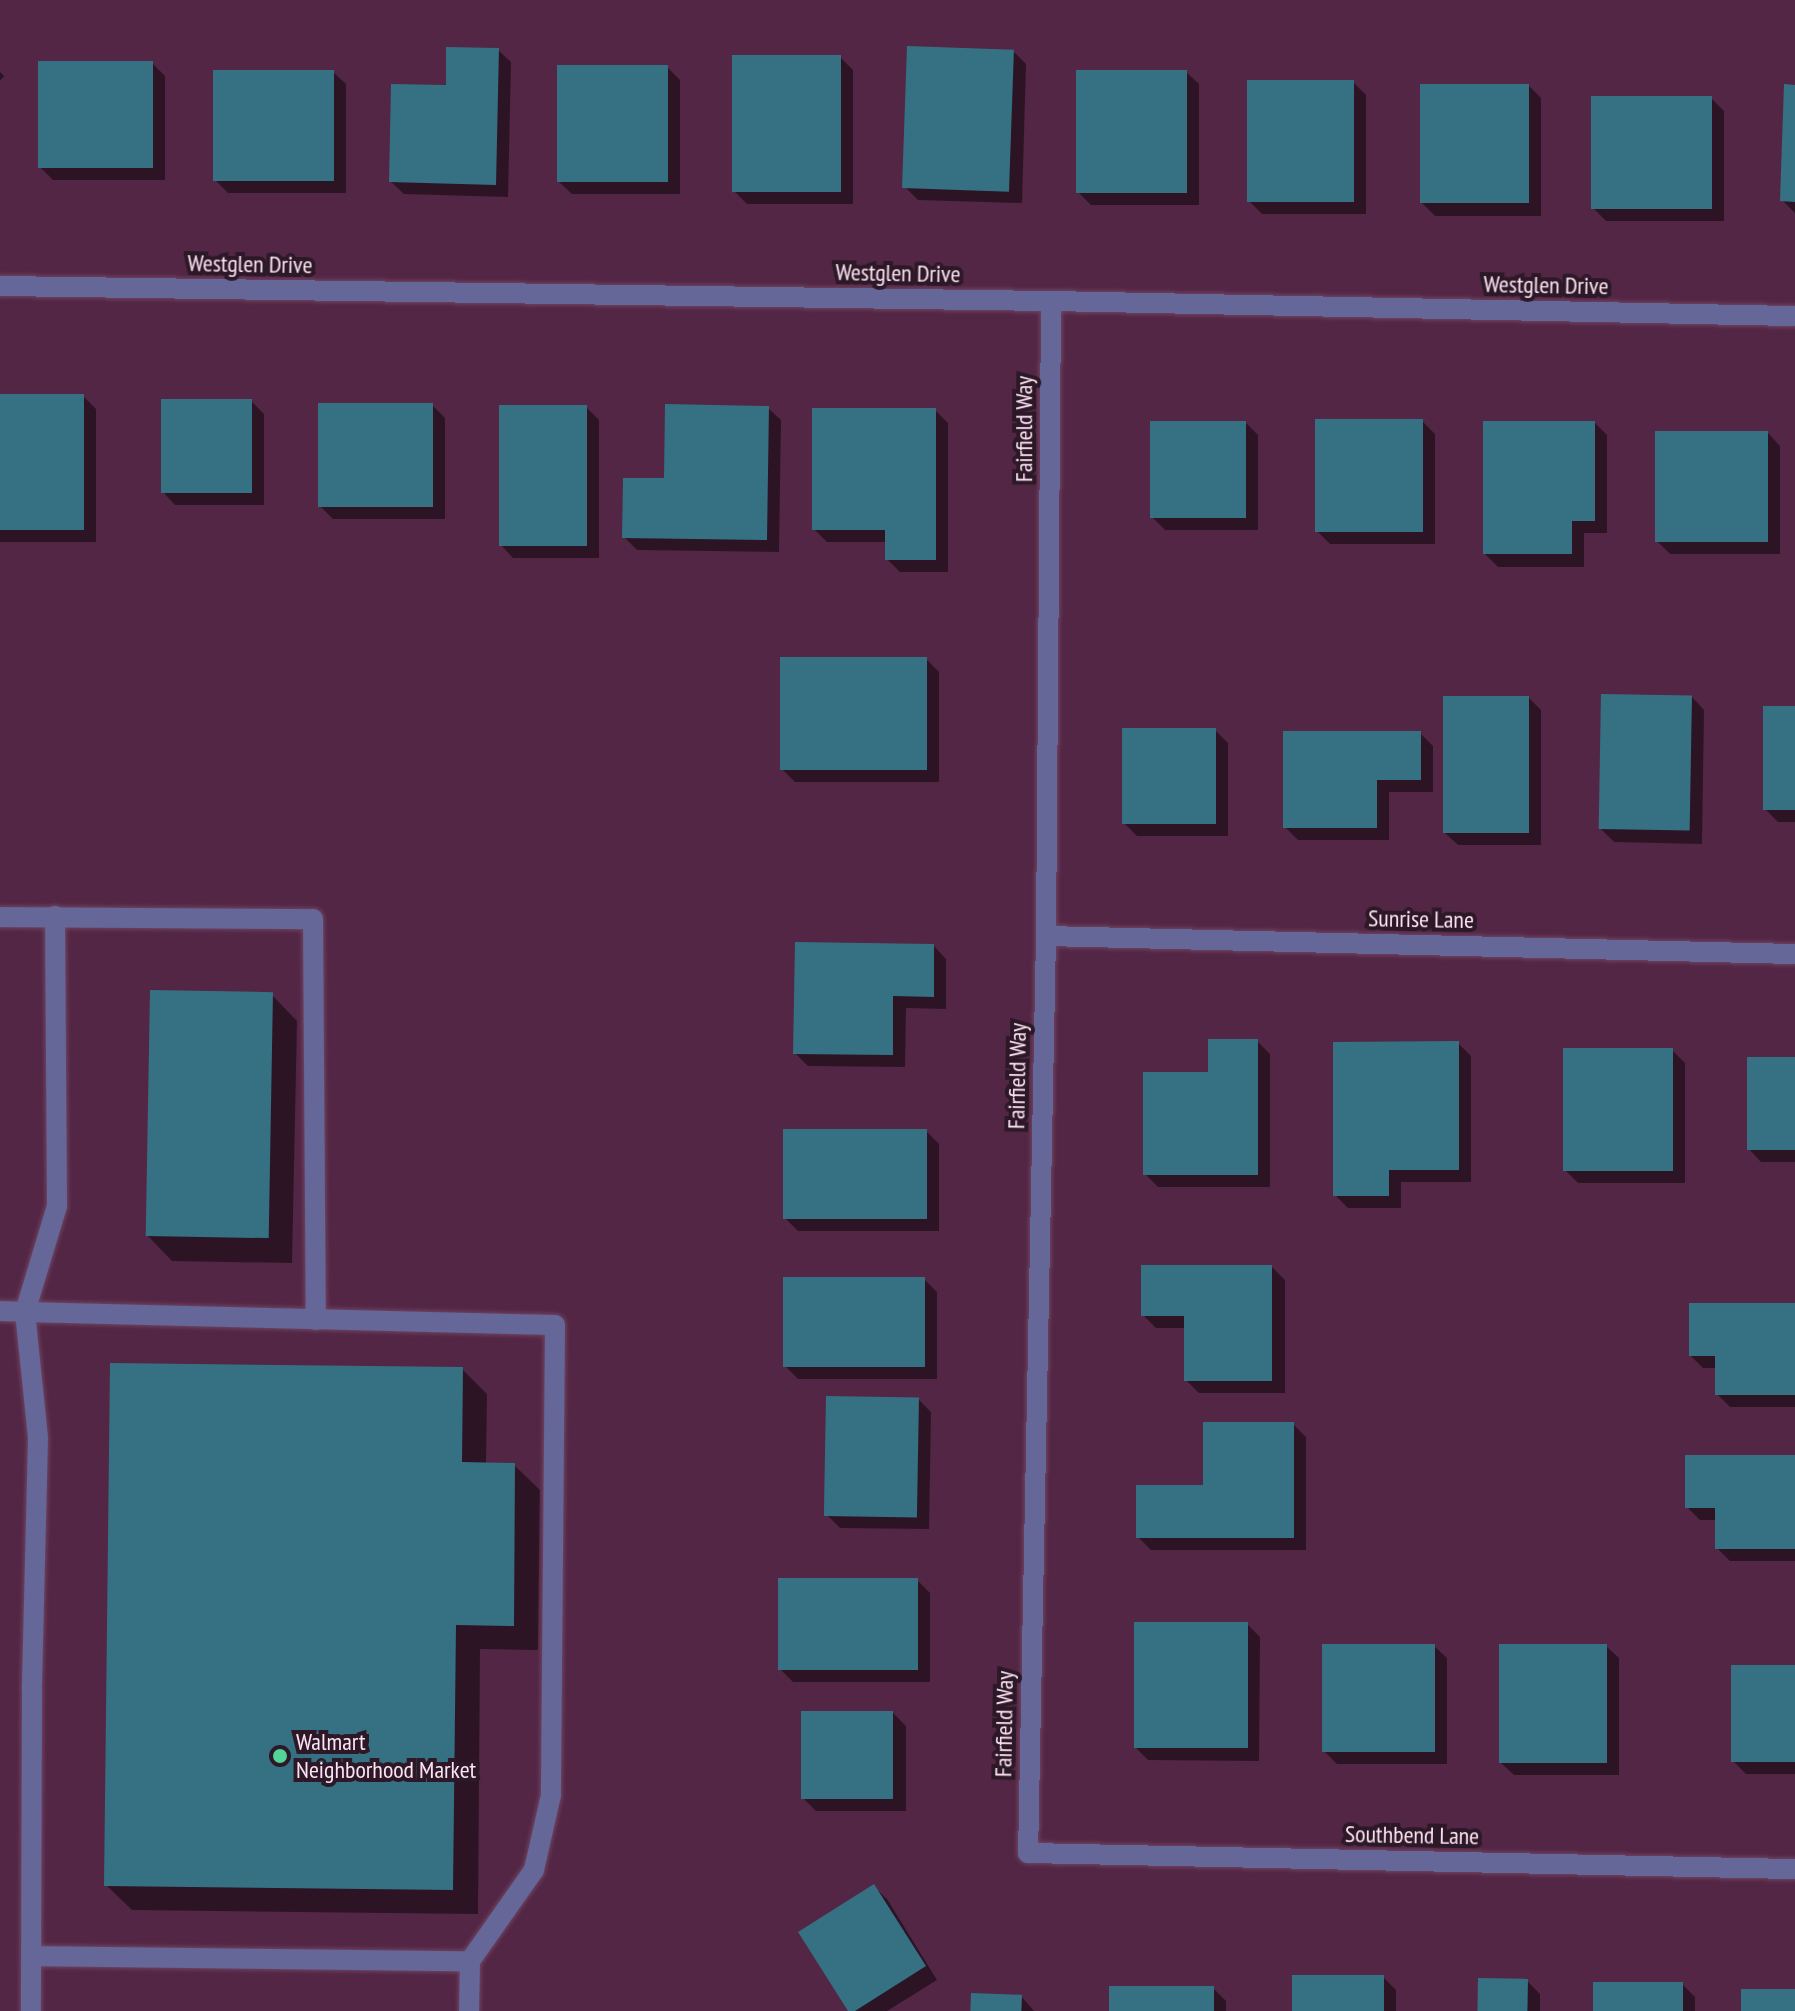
<!DOCTYPE html>
<style>
body{margin:0}
#map{position:relative;width:1795px;height:2011px;overflow:hidden;background:#532645;font-family:"PT Sans Narrow",sans-serif}
div>[style]{position:absolute}
.shadow>*{inset:0;background:#0007;transform-origin:0 0}
.building>*{inset:0;background:#357183;transform-origin:0 0}
.roads{filter:drop-shadow(0 0 2px #6e4461) drop-shadow(0 0 2px #6e4461)}
.minor>*{height:20px;margin:-10px;padding:0 10px;transform-origin:10px;border-radius:10px;background:#646798}
.dots>*{width:22px;height:22px;translate:-50% -50%;box-sizing:border-box;border:4px solid #2c1826;border-radius:50%}
span{translate:-50% -50%;white-space:nowrap;text-align:center;line-height:1.15;-webkit-text-stroke:8px #2c1826;paint-order:stroke}
.street-label{font-size:24px;color:#fce4f3}
.poi-label{font-size:24px;color:#fce4f3}
.left{translate:0 -50%;text-align:left}
</style>
<div id="map">
<div class="shadow">
<div style="clip-path:polygon(498px 50px,511px 62px,508px 197px,404px 194px,391px 182px,448px 87px)"></div>
<div style="clip-path:polygon(1013px 51px,1026px 64px,1022px 203px,918px 200px,905px 187px)"></div>
<div style="clip-path:polygon(840px 57px,853px 70px,853px 204px,747px 204px,734px 191px)"></div>
<div style="clip-path:polygon(152px 63px,165px 76px,165px 180px,53px 180px,40px 167px)"></div>
<div style="clip-path:polygon(667px 67px,680px 80px,680px 194px,572px 194px,559px 182px)"></div>
<div style="left:0;top:72px;width:6px;height:111px;rotate:45deg"></div>
<div style="clip-path:polygon(333px 72px,346px 84px,346px 193px,228px 193px,215px 180px)"></div>
<div style="clip-path:polygon(1186px 72px,1199px 84px,1199px 205px,1091px 205px,1078px 192px)"></div>
<div style="clip-path:polygon(1353px 82px,1366px 95px,1366px 214px,1262px 214px,1249px 201px)"></div>
<div style="clip-path:polygon(1529px 86px,1541px 98px,1541px 216px,1435px 216px,1422px 203px)"></div>
<div style="clip-path:polygon(1795px 87px,1795px 213px,1782px 200px)"></div>
<div style="clip-path:polygon(1711px 98px,1724px 111px,1724px 221px,1606px 221px,1593px 208px)"></div>
<div style="clip-path:polygon(0 396px,83px 396px,96px 409px,96px 542px,0 542px)"></div>
<div style="clip-path:polygon(251px 401px,264px 414px,264px 505px,175px 505px,163px 492px)"></div>
<div style="clip-path:polygon(432px 405px,445px 418px,445px 519px,333px 519px,320px 506px)"></div>
<div style="clip-path:polygon(586px 407px,599px 420px,599px 558px,513px 558px,501px 545px)"></div>
<div style="clip-path:polygon(768px 408px,781px 420px,779px 552px,637px 550px,624px 537px,666px 481px)"></div>
<div style="clip-path:polygon(935px 410px,948px 423px,948px 572px,900px 572px,887px 559px,887px 542px,827px 542px,814px 529px)"></div>
<div style="clip-path:polygon(1422px 421px,1435px 434px,1435px 544px,1330px 544px,1317px 531px)"></div>
<div style="clip-path:polygon(1245px 422px,1258px 435px,1258px 530px,1165px 530px,1152px 517px)"></div>
<div style="clip-path:polygon(1594px 422px,1607px 435px,1607px 533px,1584px 533px,1584px 567px,1498px 567px,1485px 554px)"></div>
<div style="clip-path:polygon(1768px 433px,1780px 446px,1780px 554px,1670px 554px,1657px 541px)"></div>
<div style="clip-path:polygon(926px 659px,939px 672px,939px 782px,795px 782px,782px 769px)"></div>
<div style="clip-path:polygon(1692px 697px,1704px 710px,1702px 844px,1614px 842px,1601px 829px)"></div>
<div style="clip-path:polygon(1529px 698px,1541px 710px,1541px 845px,1458px 845px,1445px 833px)"></div>
<div style="clip-path:polygon(1795px 708px,1795px 822px,1778px 822px,1765px 809px)"></div>
<div style="clip-path:polygon(1215px 730px,1228px 743px,1228px 836px,1137px 836px,1124px 823px)"></div>
<div style="clip-path:polygon(1420px 733px,1433px 746px,1433px 792px,1389px 792px,1389px 840px,1298px 840px,1285px 827px)"></div>
<div style="clip-path:polygon(934px 946px,946px 959px,946px 1009px,906px 1008px,905px 1067px,808px 1066px,795px 1053px)"></div>
<div style="clip-path:polygon(272px 995px,297px 1021px,292px 1263px,172px 1261px,147px 1235px)"></div>
<div style="clip-path:polygon(1257px 1041px,1270px 1054px,1270px 1187px,1158px 1187px,1145px 1174px,1210px 1074px)"></div>
<div style="clip-path:polygon(1458px 1043px,1471px 1056px,1471px 1182px,1401px 1182px,1401px 1208px,1348px 1208px,1335px 1195px)"></div>
<div style="clip-path:polygon(1672px 1050px,1685px 1063px,1685px 1183px,1578px 1183px,1565px 1170px)"></div>
<div style="clip-path:polygon(1795px 1059px,1795px 1162px,1761px 1162px,1749px 1149px)"></div>
<div style="clip-path:polygon(926px 1131px,939px 1144px,939px 1231px,798px 1231px,785px 1218px)"></div>
<div style="clip-path:polygon(1272px 1267px,1285px 1280px,1285px 1393px,1199px 1393px,1186px 1380px,1186px 1328px,1156px 1328px,1143px 1315px)"></div>
<div style="clip-path:polygon(924px 1279px,937px 1292px,937px 1379px,798px 1379px,785px 1366px)"></div>
<div style="clip-path:polygon(1795px 1306px,1795px 1407px,1730px 1407px,1717px 1394px,1717px 1368px,1703px 1368px,1690px 1355px)"></div>
<div style="clip-path:polygon(462px 1369px,487px 1394px,486px 1464px,514px 1465px,540px 1490px,538px 1650px,480px 1649px,478px 1914px,132px 1910px,106px 1885px)"></div>
<div style="clip-path:polygon(918px 1399px,931px 1412px,929px 1529px,840px 1528px,827px 1515px)"></div>
<div style="clip-path:polygon(1293px 1424px,1306px 1437px,1306px 1550px,1151px 1550px,1138px 1537px)"></div>
<div style="clip-path:polygon(1795px 1457px,1795px 1561px,1730px 1561px,1717px 1548px,1717px 1520px,1700px 1520px,1687px 1507px)"></div>
<div style="clip-path:polygon(917px 1580px,930px 1593px,930px 1682px,793px 1682px,780px 1669px)"></div>
<div style="clip-path:polygon(1247px 1624px,1260px 1637px,1259px 1761px,1148px 1760px,1135px 1747px)"></div>
<div style="clip-path:polygon(1434px 1646px,1447px 1658px,1447px 1764px,1337px 1764px,1324px 1751px)"></div>
<div style="clip-path:polygon(1606px 1646px,1619px 1658px,1619px 1775px,1514px 1775px,1501px 1763px)"></div>
<div style="clip-path:polygon(1795px 1667px,1795px 1774px,1746px 1774px,1733px 1761px)"></div>
<div style="clip-path:polygon(893px 1713px,906px 1726px,906px 1811px,816px 1811px,803px 1798px)"></div>
<div style="clip-path:polygon(874px 1887px,887px 1899px,937px 1980px,887px 2011px,850px 2011px)"></div>
<div style="clip-path:polygon(1383px 1977px,1396px 1990px,1396px 2011px,1294px 2011px)"></div>
<div style="clip-path:polygon(1527px 1981px,1540px 1994px,1540px 2011px,1479px 2011px)"></div>
<div style="clip-path:polygon(1682px 1984px,1695px 1997px,1695px 2011px,1595px 2011px)"></div>
<div style="clip-path:polygon(1213px 1988px,1226px 2001px,1226px 2011px,1111px 2011px)"></div>
<div style="clip-path:polygon(1021px 1996px,1034px 2011px,972px 2011px)"></div>
</div>
<div class="building">
<div style="left:907px;top:46px;width:107px;height:142px;rotate:2deg"></div>
<div style="clip-path:polygon(446px 47px,499px 48px,496px 185px,389px 182px,391px 84px,446px 85px)"></div>
<div style="left:732px;top:55px;width:109px;height:137px"></div>
<div style="left:38px;top:61px;width:115px;height:107px"></div>
<div style="left:557px;top:65px;width:111px;height:117px"></div>
<div style="left:213px;top:70px;width:121px;height:111px"></div>
<div style="left:1076px;top:70px;width:111px;height:123px"></div>
<div style="left:1247px;top:80px;width:107px;height:122px"></div>
<div style="left:1420px;top:84px;width:109px;height:119px"></div>
<div style="clip-path:polygon(1784px 84px,1795px 85px,1795px 202px,1780px 201px)"></div>
<div style="left:1591px;top:96px;width:121px;height:113px"></div>
<div style="left:0;top:394px;width:84px;height:136px"></div>
<div style="left:161px;top:399px;width:91px;height:94px"></div>
<div style="left:318px;top:403px;width:115px;height:104px"></div>
<div style="clip-path:polygon(665px 404px,769px 406px,767px 540px,622px 538px,623px 478px,664px 478px)"></div>
<div style="left:499px;top:405px;width:88px;height:141px"></div>
<div style="clip-path:polygon(812px 408px,936px 408px,936px 560px,885px 560px,885px 530px,812px 530px)"></div>
<div style="left:1315px;top:419px;width:108px;height:113px"></div>
<div style="left:1150px;top:421px;width:96px;height:97px"></div>
<div style="clip-path:polygon(1483px 421px,1595px 421px,1595px 521px,1572px 521px,1572px 554px,1483px 554px)"></div>
<div style="left:1655px;top:431px;width:113px;height:111px"></div>
<div style="left:780px;top:657px;width:147px;height:113px"></div>
<div style="left:1601px;top:694px;width:91px;height:135px;rotate:1deg"></div>
<div style="left:1443px;top:696px;width:86px;height:137px"></div>
<div style="left:1763px;top:706px;width:32px;height:104px"></div>
<div style="left:1122px;top:728px;width:94px;height:96px"></div>
<div style="clip-path:polygon(1283px 731px,1421px 731px,1421px 780px,1377px 780px,1377px 828px,1283px 828px)"></div>
<div style="clip-path:polygon(795px 942px,934px 944px,934px 997px,893px 996px,893px 1055px,793px 1054px)"></div>
<div style="left:150px;top:990px;width:123px;height:246px;rotate:1deg"></div>
<div style="clip-path:polygon(1208px 1039px,1258px 1039px,1258px 1175px,1143px 1175px,1143px 1072px,1208px 1072px)"></div>
<div style="clip-path:polygon(1459px 1041px,1459px 1170px,1389px 1170px,1389px 1196px,1333px 1196px,1333px 1042px)"></div>
<div style="left:1563px;top:1048px;width:110px;height:123px"></div>
<div style="left:1747px;top:1057px;width:48px;height:93px"></div>
<div style="left:783px;top:1129px;width:144px;height:90px"></div>
<div style="clip-path:polygon(1141px 1265px,1272px 1265px,1272px 1381px,1184px 1381px,1184px 1316px,1141px 1316px)"></div>
<div style="left:783px;top:1277px;width:142px;height:90px"></div>
<div style="clip-path:polygon(1689px 1303px,1795px 1303px,1795px 1395px,1715px 1395px,1715px 1356px,1689px 1356px)"></div>
<div style="clip-path:polygon(110px 1363px,463px 1367px,462px 1462px,515px 1463px,514px 1626px,456px 1625px,453px 1890px,104px 1886px)"></div>
<div style="left:826px;top:1396px;width:93px;height:120px;rotate:1deg"></div>
<div style="clip-path:polygon(1203px 1422px,1294px 1422px,1294px 1538px,1136px 1538px,1136px 1485px,1203px 1485px)"></div>
<div style="clip-path:polygon(1685px 1455px,1795px 1455px,1795px 1549px,1715px 1549px,1715px 1508px,1685px 1508px)"></div>
<div style="left:778px;top:1578px;width:140px;height:92px"></div>
<div style="left:1134px;top:1622px;width:114px;height:126px"></div>
<div style="left:1322px;top:1644px;width:113px;height:108px"></div>
<div style="left:1499px;top:1644px;width:108px;height:119px"></div>
<div style="left:1731px;top:1665px;width:64px;height:97px"></div>
<div style="left:801px;top:1711px;width:92px;height:88px"></div>
<div style="clip-path:polygon(874px 1884px,926px 1966px,855px 2011px,848px 2011px,798px 1932px)"></div>
<div style="left:1292px;top:1975px;width:92px;height:36px"></div>
<div style="left:1478px;top:1978px;width:50px;height:33px;rotate:1deg"></div>
<div style="left:1593px;top:1982px;width:90px;height:29px"></div>
<div style="left:1109px;top:1986px;width:105px;height:25px"></div>
<div style="left:1741px;top:1989px;width:54px;height:22px"></div>
<div style="left:971px;top:1993px;width:51px;height:18px;rotate:2deg"></div>
</div>
<div class="roads">
<div class="minor">
<div style="left:0;top:286px;width:1051px;rotate:0.82deg"></div>
<div style="left:1051px;top:301px;width:744px;rotate:1.16deg"></div>
<div style="left:1051px;top:301px;width:635px;rotate:90.45deg"></div>
<div style="left:1046px;top:936px;width:917px;rotate:91.12deg"></div>
<div style="left:1028px;top:1853px;width:767px;rotate:1.2deg"></div>
<div style="left:55px;top:916px;width:290px;rotate:89.6deg"></div>
<div style="left:57px;top:1206px;width:111px;rotate:106.8deg"></div>
<div style="left:25px;top:1312px;width:530px;rotate:1.41deg"></div>
<div style="left:555px;top:1325px;width:470px;rotate:90.5deg"></div>
<div style="left:551px;top:1795px;width:77px;rotate:102.8deg"></div>
<div style="left:534px;top:1870px;width:111px;rotate:125.1deg"></div>
<div style="left:0;top:917px;width:313px;rotate:0.4deg"></div>
<div style="left:313px;top:919px;width:401px;rotate:89.6deg"></div>
<div style="left:1046px;top:936px;width:749px;rotate:1.38deg"></div>
<div style="left:0;top:1311px;width:25px;rotate:2deg"></div>
<div style="left:25px;top:1312px;width:127px;rotate:84.1deg"></div>
<div style="left:38px;top:1438px;width:253px;rotate:91.4deg"></div>
<div style="left:32px;top:1691px;width:320px;rotate:90.2deg"></div>
<div style="left:33px;top:1956px;width:437px;rotate:0.7deg"></div>
<div style="left:470px;top:1961px;width:50px;rotate:91.1deg"></div>
</div>
</div>
<div class="dots">
<div style="left:280px;top:1756px;background:#52d397"></div>
</div>
<div class="street-label">
<span style="left:250px;top:264px;rotate:1deg">Westglen Drive</span>
<span style="left:898px;top:273px;rotate:1deg">Westglen Drive</span>
<span style="left:1546px;top:285px;rotate:1deg">Westglen Drive</span>
<span style="left:1024px;top:429px;rotate:-90deg">Fairfield Way</span>
<span style="left:1421px;top:919px;rotate:1deg">Sunrise Lane</span>
<span style="left:1017px;top:1076px;rotate:-89deg">Fairfield Way</span>
<span style="left:1004px;top:1724px;rotate:-89deg">Fairfield Way</span>
<span style="left:1412px;top:1835px;rotate:1deg">Southbend Lane</span>
</div>
<div class="poi-label">
<span class="left" style="left:296px;top:1756px">Walmart<br>Neighborhood Market</span>
</div>
</div>
